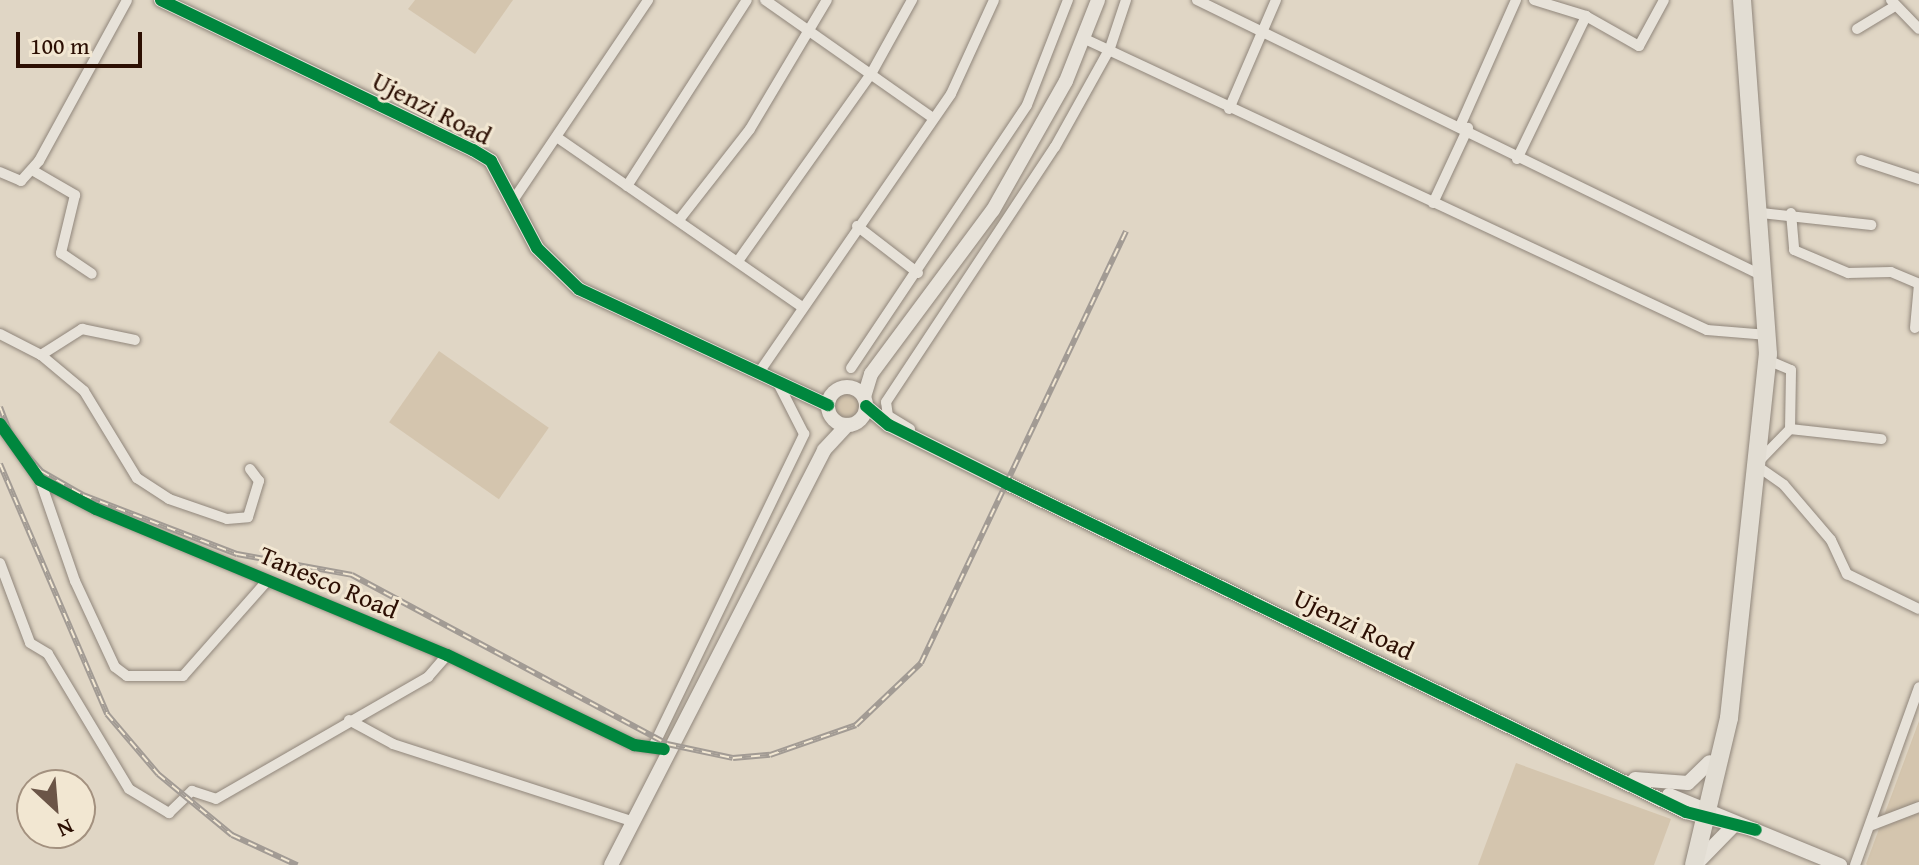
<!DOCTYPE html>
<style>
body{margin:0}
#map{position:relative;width:1919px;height:865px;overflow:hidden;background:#e0d6c5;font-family:"Gentium Book Plus",serif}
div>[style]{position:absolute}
.green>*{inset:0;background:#d4c5ae;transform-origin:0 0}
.round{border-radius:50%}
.roads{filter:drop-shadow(0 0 2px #90867b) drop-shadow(0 0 2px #90867b)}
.street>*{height:10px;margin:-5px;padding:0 5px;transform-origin:5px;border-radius:5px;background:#e7e2d9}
.secondary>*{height:14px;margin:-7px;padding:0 7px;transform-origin:7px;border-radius:7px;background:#e7e2d9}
.secondary>.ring{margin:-7px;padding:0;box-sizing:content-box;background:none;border:14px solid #e7e2d9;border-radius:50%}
.highway>*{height:18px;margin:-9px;padding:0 9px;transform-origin:9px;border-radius:9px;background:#e2ddd3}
.rail>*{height:6px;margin-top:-3px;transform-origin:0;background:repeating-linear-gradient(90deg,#f2e7d2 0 9px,#a29b94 0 18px);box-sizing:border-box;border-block:2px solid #a29b94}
.cycleway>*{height:12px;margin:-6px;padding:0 6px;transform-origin:6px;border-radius:6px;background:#00873e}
span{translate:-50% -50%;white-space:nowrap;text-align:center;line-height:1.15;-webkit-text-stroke:6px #f2e7d2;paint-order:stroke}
.street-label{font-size:26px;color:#2c0f03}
.north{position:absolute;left:16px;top:769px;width:80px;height:80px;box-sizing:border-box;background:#f2e7d2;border:2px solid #a3917f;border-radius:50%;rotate:154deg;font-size:22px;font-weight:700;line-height:32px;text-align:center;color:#2c0f03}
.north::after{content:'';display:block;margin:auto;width:28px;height:36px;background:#6b5547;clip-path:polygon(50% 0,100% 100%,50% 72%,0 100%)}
.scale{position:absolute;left:16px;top:32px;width:126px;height:36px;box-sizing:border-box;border:4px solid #2c0f03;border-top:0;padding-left:10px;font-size:24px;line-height:28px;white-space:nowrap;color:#2c0f03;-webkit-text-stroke:6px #f2e7d2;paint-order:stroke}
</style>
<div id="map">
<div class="green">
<div style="clip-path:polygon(415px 0,513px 0,475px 54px,408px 9px)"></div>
<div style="left:439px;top:351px;width:134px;height:87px;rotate:35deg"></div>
<div class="round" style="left:833px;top:391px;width:30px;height:30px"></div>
<div style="clip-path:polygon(1919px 721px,1919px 865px,1867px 865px,1866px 864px)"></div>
<div style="clip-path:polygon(1516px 763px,1671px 819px,1654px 865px,1478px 865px)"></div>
</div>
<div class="roads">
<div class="street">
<div style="left:765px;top:0;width:202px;rotate:35.1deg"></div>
<div style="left:1197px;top:0;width:632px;rotate:26deg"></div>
<div style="left:1534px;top:0;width:54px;rotate:17.1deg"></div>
<div style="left:1891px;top:0;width:40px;rotate:46deg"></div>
<div style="left:1857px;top:29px;width:44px;rotate:-31.2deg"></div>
<div style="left:1085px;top:39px;width:687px;rotate:25.07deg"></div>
<div style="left:1707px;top:330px;width:61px;rotate:4.7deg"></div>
<div style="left:1229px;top:109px;width:119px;rotate:-66.7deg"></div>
<div style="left:1461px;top:124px;width:136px;rotate:-66.1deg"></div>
<div style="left:558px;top:138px;width:295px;rotate:34.7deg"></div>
<div style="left:1517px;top:159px;width:159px;rotate:-64.2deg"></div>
<div style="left:1586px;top:16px;width:61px;rotate:29.5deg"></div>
<div style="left:1639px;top:46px;width:52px;rotate:-61.5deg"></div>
<div style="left:1861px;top:160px;width:61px;rotate:18.1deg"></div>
<div style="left:32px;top:170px;width:50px;rotate:30.2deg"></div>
<div style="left:75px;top:195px;width:60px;rotate:103.6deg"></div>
<div style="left:61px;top:253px;width:37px;rotate:34deg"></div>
<div style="left:0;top:172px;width:23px;rotate:23deg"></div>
<div style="left:21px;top:181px;width:27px;rotate:-48deg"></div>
<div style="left:39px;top:161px;width:183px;rotate:-61.3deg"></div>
<div style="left:627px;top:186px;width:221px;rotate:-57.2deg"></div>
<div style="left:514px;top:199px;width:240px;rotate:-56deg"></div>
<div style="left:1433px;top:203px;width:83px;rotate:-65deg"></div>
<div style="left:1761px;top:213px;width:111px;rotate:6.2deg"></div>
<div style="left:1791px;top:213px;width:37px;rotate:85deg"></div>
<div style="left:1794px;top:250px;width:59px;rotate:23.1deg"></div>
<div style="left:1848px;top:273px;width:43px;rotate:-1.3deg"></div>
<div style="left:1891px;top:272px;width:30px;rotate:23deg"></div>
<div style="left:679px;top:220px;width:115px;rotate:-52deg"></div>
<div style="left:750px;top:129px;width:150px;rotate:-59.2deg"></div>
<div style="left:857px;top:226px;width:77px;rotate:37.6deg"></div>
<div style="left:738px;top:261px;width:229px;rotate:-54.6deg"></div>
<div style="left:871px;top:74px;width:85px;rotate:-61deg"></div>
<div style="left:1915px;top:328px;width:44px;rotate:-84.8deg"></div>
<div style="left:0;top:334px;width:46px;rotate:27.1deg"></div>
<div style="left:41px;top:355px;width:49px;rotate:-32.4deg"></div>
<div style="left:82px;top:329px;width:54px;rotate:11.7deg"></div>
<div style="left:41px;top:355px;width:56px;rotate:39.9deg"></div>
<div style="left:84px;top:391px;width:102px;rotate:58.7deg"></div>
<div style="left:137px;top:478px;width:38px;rotate:33deg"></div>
<div style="left:169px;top:499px;width:61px;rotate:19deg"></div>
<div style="left:227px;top:519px;width:21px;rotate:-5deg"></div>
<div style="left:248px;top:517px;width:38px;rotate:-73deg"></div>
<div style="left:259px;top:481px;width:15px;rotate:-127deg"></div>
<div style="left:851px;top:368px;width:316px;rotate:-56.2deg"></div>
<div style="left:1027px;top:105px;width:113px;rotate:-68.7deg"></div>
<div style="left:760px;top:371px;width:336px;rotate:-55.4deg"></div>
<div style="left:951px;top:94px;width:103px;rotate:-65.4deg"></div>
<div style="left:0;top:424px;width:69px;rotate:54.5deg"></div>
<div style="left:40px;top:480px;width:63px;rotate:27.4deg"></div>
<div style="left:96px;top:509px;width:380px;rotate:22.6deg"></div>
<div style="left:447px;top:655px;width:208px;rotate:25.7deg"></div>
<div style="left:634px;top:745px;width:30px;rotate:8deg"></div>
<div style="left:910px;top:429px;width:26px;rotate:-149deg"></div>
<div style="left:888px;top:416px;width:14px;rotate:-98deg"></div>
<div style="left:886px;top:402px;width:306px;rotate:-56.5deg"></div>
<div style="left:1055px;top:147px;width:113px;rotate:-60.9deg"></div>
<div style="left:1110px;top:48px;width:51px;rotate:-71.6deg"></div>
<div style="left:1790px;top:429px;width:92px;rotate:6.3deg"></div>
<div style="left:1760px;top:460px;width:43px;rotate:-45.9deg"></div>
<div style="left:1790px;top:429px;width:59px;rotate:-89deg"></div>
<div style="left:1791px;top:370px;width:26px;rotate:-157deg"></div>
<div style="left:1760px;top:468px;width:29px;rotate:35deg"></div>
<div style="left:1784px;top:485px;width:72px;rotate:49.5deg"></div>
<div style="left:1831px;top:540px;width:38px;rotate:65deg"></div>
<div style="left:1847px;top:574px;width:80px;rotate:25.9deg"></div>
<div style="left:40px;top:480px;width:107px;rotate:70.9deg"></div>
<div style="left:75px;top:581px;width:95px;rotate:65.1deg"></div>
<div style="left:115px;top:667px;width:15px;rotate:37deg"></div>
<div style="left:127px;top:676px;width:56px"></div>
<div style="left:183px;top:676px;width:127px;rotate:-48.5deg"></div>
<div style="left:0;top:563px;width:85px;rotate:69.4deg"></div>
<div style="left:30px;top:643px;width:21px;rotate:31deg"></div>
<div style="left:48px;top:654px;width:157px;rotate:59deg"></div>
<div style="left:129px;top:789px;width:47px;rotate:31deg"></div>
<div style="left:169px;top:813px;width:32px;rotate:-44deg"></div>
<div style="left:192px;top:791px;width:25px;rotate:18deg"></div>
<div style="left:216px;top:799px;width:245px;rotate:-29.9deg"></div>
<div style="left:428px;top:677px;width:29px;rotate:-49deg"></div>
<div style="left:349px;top:720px;width:50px;rotate:28.6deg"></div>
<div style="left:393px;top:744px;width:251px;rotate:17.9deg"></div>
<div style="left:653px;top:747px;width:348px;rotate:-64.2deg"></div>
<div style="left:804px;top:434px;width:57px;rotate:-117deg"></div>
<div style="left:1872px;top:825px;width:50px;rotate:-21deg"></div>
<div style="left:1855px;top:865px;width:189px;rotate:-70.2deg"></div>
</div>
<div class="secondary">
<div style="left:161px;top:0;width:346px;rotate:25.7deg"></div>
<div style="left:473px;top:150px;width:21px;rotate:31deg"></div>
<div style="left:491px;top:161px;width:98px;rotate:62.1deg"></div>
<div style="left:537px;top:248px;width:59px;rotate:44.3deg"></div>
<div style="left:579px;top:289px;width:275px;rotate:25deg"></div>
<div class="ring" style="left:828px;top:387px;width:24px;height:24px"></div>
<div style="left:864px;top:397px;width:24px;rotate:-73deg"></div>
<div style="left:871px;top:374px;width:204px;rotate:-53.4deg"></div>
<div style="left:993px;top:210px;width:148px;rotate:-60.5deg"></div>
<div style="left:1066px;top:81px;width:87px;rotate:-68.4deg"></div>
<div style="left:866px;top:406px;width:30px;rotate:40deg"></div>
<div style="left:889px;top:425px;width:133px;rotate:26.4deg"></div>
<div style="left:1008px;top:484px;width:753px;rotate:25.82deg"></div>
<div style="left:1686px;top:812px;width:72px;rotate:14.4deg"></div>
<div style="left:1635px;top:779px;width:53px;rotate:4.3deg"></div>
<div style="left:1688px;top:783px;width:30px;rotate:-44deg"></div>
<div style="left:1669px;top:795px;width:185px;rotate:22.3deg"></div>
<div style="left:1696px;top:864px;width:54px;rotate:-45.7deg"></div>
<div style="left:611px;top:865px;width:466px;rotate:-62.8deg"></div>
<div style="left:824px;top:450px;width:34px;rotate:-47deg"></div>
</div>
<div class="highway">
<div style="left:1694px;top:865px;width:151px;rotate:-76.6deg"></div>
<div style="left:1729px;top:718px;width:366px;rotate:-83.9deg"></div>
<div style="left:1768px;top:354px;width:355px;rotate:-94.2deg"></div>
</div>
</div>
<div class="rail">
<div style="left:0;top:407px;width:33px;rotate:69deg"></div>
<div style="left:12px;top:438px;width:44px;rotate:48.7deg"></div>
<div style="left:41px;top:471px;width:48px;rotate:29.7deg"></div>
<div style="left:83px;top:495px;width:165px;rotate:21deg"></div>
<div style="left:237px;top:554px;width:117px;rotate:10.3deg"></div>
<div style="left:352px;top:575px;width:357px;rotate:28.2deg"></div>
<div style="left:667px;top:744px;width:67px;rotate:12deg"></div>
<div style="left:733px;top:758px;width:37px;rotate:-5deg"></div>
<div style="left:770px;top:755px;width:91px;rotate:-19.2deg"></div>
<div style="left:856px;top:725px;width:90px;rotate:-43.6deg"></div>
<div style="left:921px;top:663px;width:478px;rotate:-64.6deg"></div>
<div style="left:0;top:464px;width:272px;rotate:66.8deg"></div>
<div style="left:107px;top:714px;width:79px;rotate:49.6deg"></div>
<div style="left:158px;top:774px;width:96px;rotate:39.5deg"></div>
<div style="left:232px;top:835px;width:72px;rotate:24.8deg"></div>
</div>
<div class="cycleway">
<div style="left:161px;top:0;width:346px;rotate:25.7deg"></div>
<div style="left:473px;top:150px;width:21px;rotate:31deg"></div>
<div style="left:491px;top:161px;width:98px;rotate:62.1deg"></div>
<div style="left:537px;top:248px;width:59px;rotate:44.3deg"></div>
<div style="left:579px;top:289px;width:275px;rotate:25deg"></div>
<div style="left:866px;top:406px;width:30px;rotate:40deg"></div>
<div style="left:889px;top:425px;width:133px;rotate:26.4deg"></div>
<div style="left:1008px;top:484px;width:753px;rotate:25.82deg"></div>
<div style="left:1686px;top:812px;width:72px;rotate:14.4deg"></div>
<div style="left:0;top:424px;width:69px;rotate:54.5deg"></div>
<div style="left:40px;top:480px;width:63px;rotate:27.4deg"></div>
<div style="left:96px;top:509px;width:380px;rotate:22.6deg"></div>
<div style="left:447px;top:655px;width:208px;rotate:25.7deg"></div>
<div style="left:634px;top:745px;width:30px;rotate:8deg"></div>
</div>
<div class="street-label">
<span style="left:432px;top:108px;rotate:27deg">Ujenzi Road</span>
<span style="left:329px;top:582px;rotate:23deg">Tanesco Road</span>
<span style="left:1354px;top:624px;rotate:26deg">Ujenzi Road</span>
</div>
<div class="north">N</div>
<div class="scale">100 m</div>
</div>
